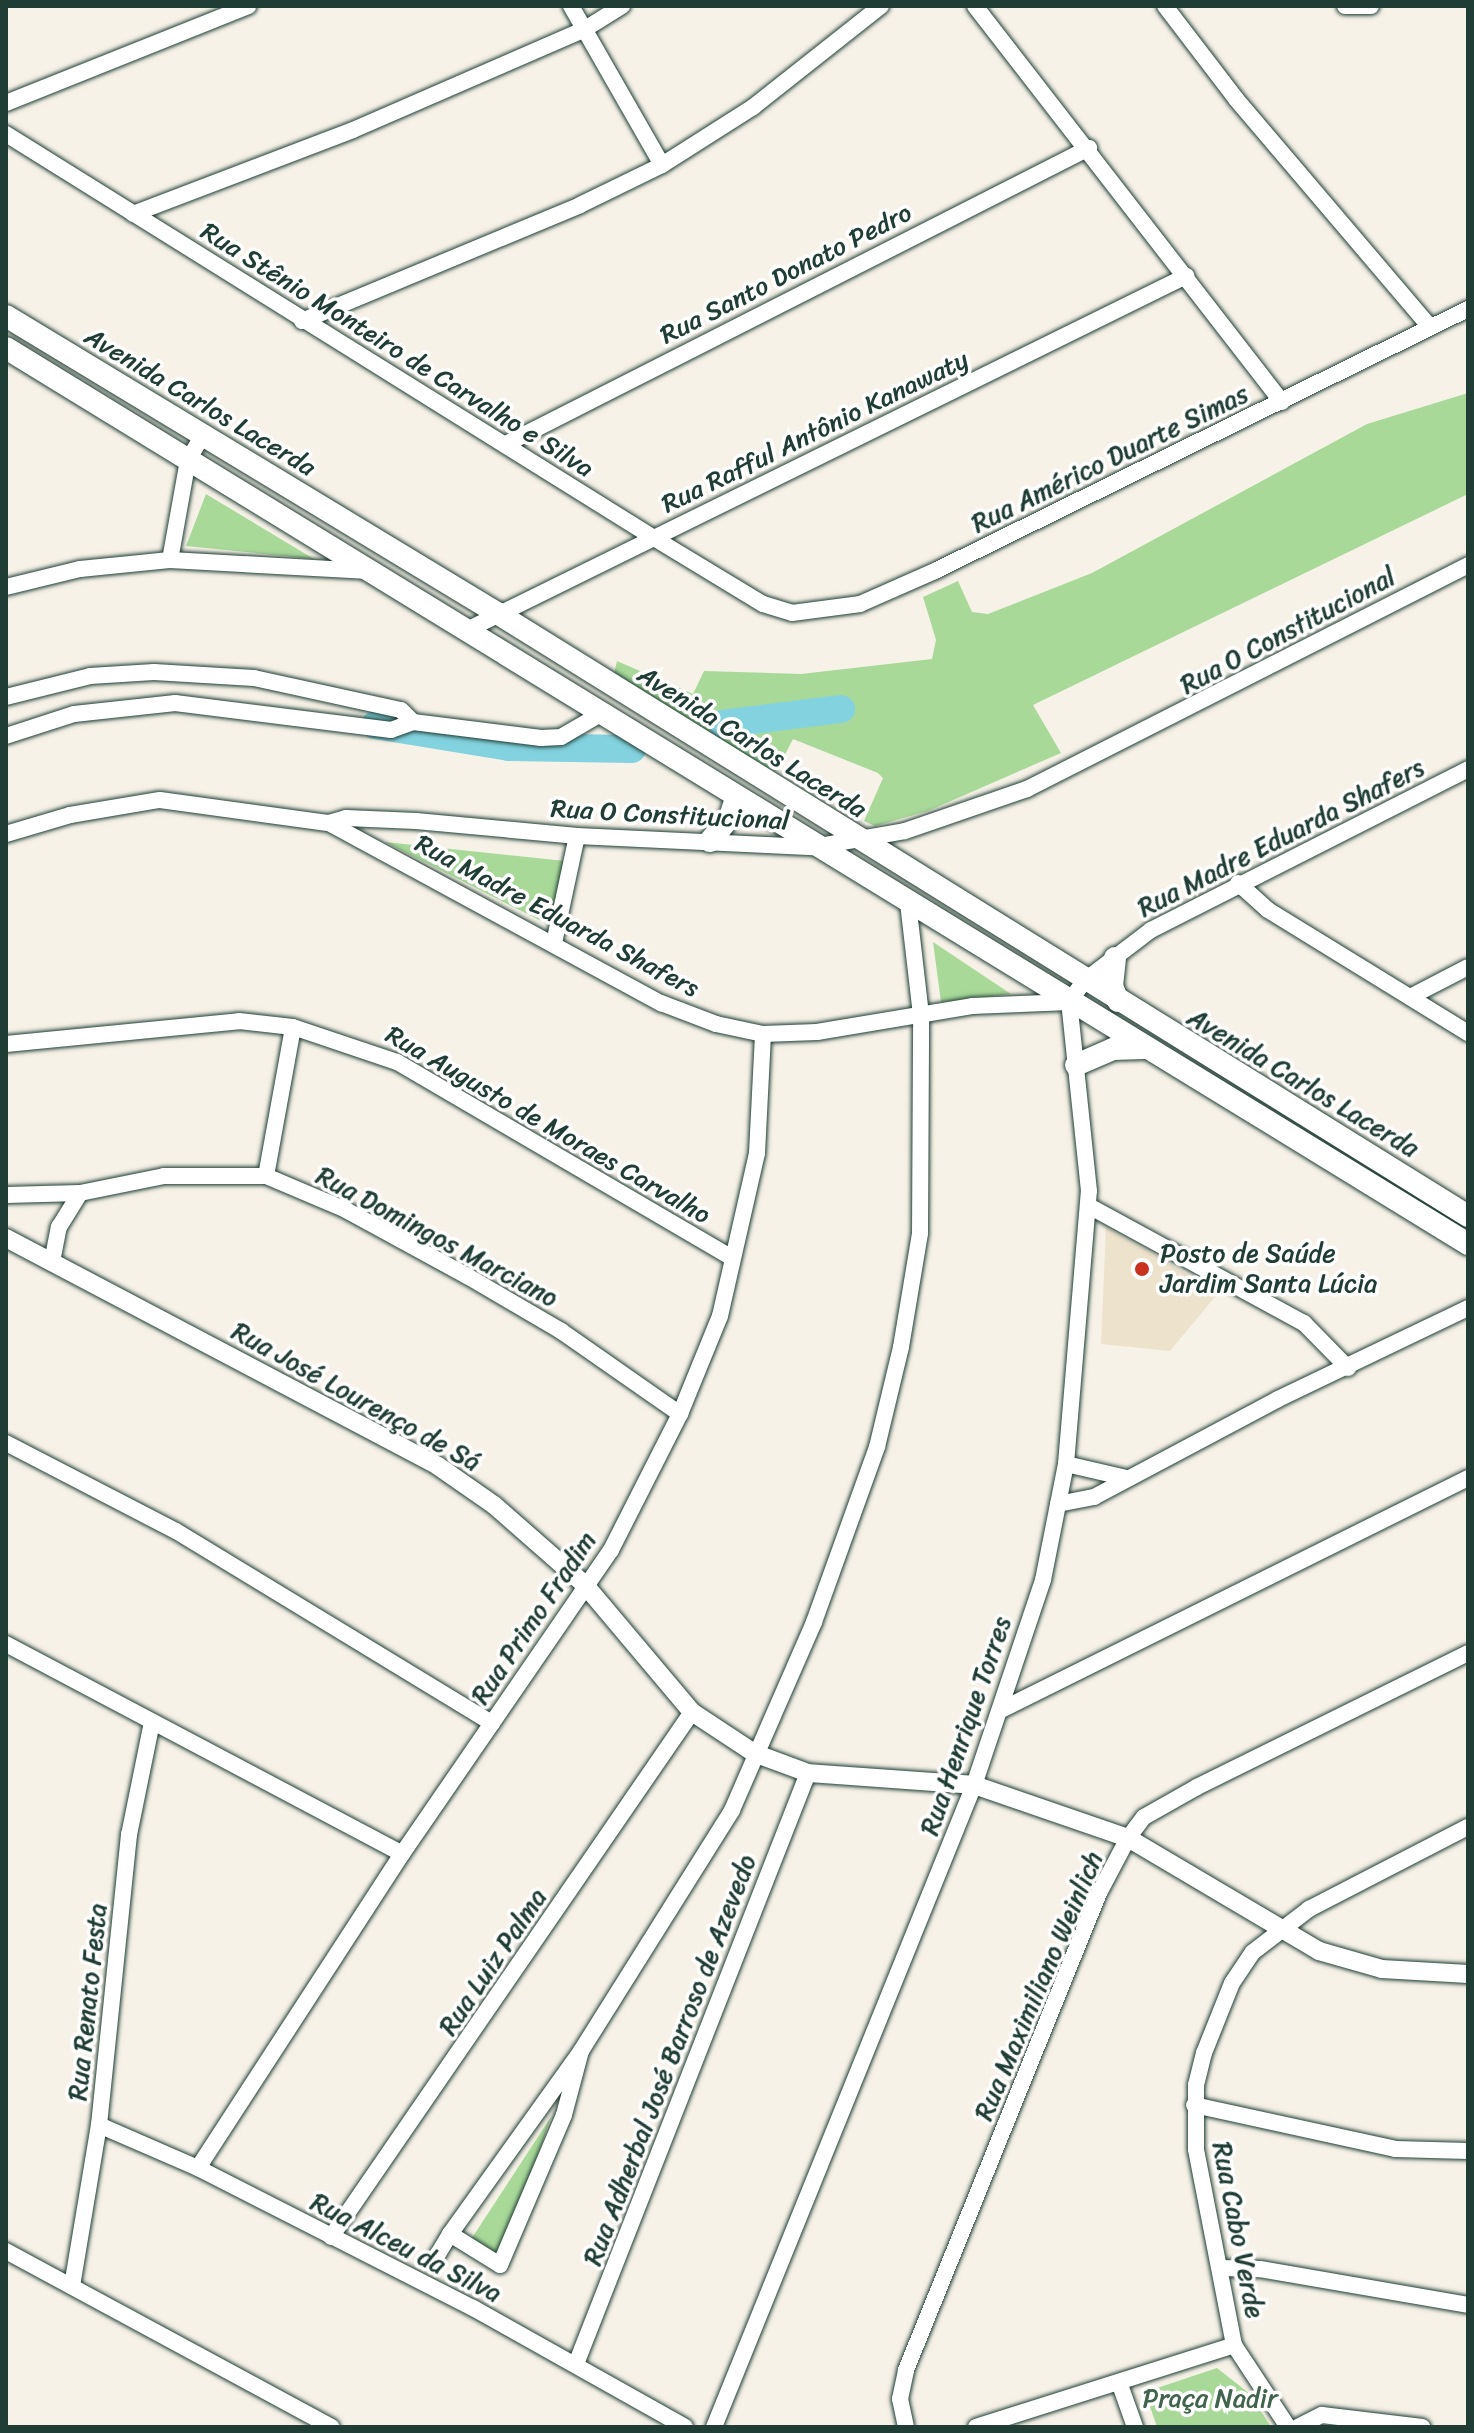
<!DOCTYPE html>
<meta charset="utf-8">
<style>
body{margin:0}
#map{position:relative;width:1474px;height:2433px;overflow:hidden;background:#f7f2e8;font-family:Sriracha,sans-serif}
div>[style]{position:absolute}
.built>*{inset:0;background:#ede2cc}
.green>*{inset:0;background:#a8d999}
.river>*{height:28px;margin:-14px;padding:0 14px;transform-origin:14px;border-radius:14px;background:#83d2df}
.roads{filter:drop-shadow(0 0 2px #1f3d34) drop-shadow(0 0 2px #1f3d34)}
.minor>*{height:16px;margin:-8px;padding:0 8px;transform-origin:8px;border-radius:8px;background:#fff}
.tertiary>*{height:18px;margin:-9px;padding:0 9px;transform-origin:9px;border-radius:9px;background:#fff}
.secondary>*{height:22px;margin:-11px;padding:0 11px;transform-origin:11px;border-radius:11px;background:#fff}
.dots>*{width:22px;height:22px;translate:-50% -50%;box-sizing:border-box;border:4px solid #fff;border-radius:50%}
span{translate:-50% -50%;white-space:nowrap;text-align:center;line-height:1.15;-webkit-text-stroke:7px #fff;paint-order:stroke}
.street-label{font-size:26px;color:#1f3d34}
.poi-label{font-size:26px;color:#1f3d34}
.left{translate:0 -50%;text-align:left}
.park-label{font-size:26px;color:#41644d}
.frame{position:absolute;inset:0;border:8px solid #1f3d34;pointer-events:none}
</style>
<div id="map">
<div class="built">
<div style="clip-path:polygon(1106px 1227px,1219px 1292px,1170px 1351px,1101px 1344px)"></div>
</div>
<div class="green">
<div style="clip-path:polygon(1468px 393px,1468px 494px,1033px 705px,1061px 753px,928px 811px,875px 826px,864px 821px,883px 778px,878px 773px,793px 739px,776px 772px,613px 678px,617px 661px,693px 694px,704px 671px,801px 674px,932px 659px,936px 640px,923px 597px,958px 581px,972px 612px,988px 614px,1092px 573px,1367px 424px)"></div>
<div style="clip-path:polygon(206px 494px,314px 559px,186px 546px)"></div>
<div style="clip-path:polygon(385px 842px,565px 861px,553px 927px)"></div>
<div style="clip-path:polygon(933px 942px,1011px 994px,941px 1002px)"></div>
<div style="clip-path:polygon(551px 2117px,502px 2262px,470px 2241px)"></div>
<div style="clip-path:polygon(1217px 2368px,1250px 2394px,1271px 2427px,1157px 2427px,1145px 2392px)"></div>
</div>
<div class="river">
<div style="left:722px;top:724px;width:120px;rotate:-7.2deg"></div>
<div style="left:375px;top:725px;width:136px;rotate:9.3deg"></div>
<div style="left:509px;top:747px;width:123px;rotate:0.9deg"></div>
</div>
<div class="roads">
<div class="minor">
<div style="left:571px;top:6px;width:183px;rotate:60.2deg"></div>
<div style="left:975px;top:6px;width:501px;rotate:52.22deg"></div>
<div style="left:1165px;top:6px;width:117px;rotate:52.6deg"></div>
<div style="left:1236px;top:99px;width:299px;rotate:49.6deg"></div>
<div style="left:1345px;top:6px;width:26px"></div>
<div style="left:6px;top:103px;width:261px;rotate:-21.8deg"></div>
<div style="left:6px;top:134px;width:764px;rotate:31.94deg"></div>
<div style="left:654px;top:538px;width:127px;rotate:31.2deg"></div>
<div style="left:763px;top:604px;width:30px;rotate:17deg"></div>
<div style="left:792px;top:613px;width:69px;rotate:-7.5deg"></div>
<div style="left:860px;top:604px;width:84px;rotate:-23.8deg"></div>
<div style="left:937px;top:570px;width:592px;rotate:-26.18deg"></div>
<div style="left:133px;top:214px;width:235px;rotate:-20.9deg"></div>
<div style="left:353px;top:130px;width:253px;rotate:-23.5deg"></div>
<div style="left:585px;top:29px;width:44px;rotate:-31.9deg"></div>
<div style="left:302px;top:321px;width:301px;rotate:-22.6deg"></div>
<div style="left:580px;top:205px;width:91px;rotate:-26deg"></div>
<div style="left:662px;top:165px;width:108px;rotate:-32.5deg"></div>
<div style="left:753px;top:107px;width:163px;rotate:-38.3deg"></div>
<div style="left:506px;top:444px;width:654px;rotate:-26.92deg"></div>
<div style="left:170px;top:560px;width:102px;rotate:-79.8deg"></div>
<div style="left:188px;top:460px;width:29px;rotate:-59deg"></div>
<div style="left:6px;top:587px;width:76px;rotate:-13.7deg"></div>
<div style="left:80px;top:569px;width:90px;rotate:-5.7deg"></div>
<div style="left:170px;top:560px;width:195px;rotate:3.2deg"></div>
<div style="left:465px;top:631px;width:804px;rotate:-26.21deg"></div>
<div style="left:6px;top:697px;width:87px;rotate:-14deg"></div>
<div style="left:90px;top:676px;width:64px;rotate:-3.6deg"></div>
<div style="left:154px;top:672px;width:100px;rotate:3.4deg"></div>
<div style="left:254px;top:678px;width:150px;rotate:12.3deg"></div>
<div style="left:401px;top:710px;width:17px;rotate:45deg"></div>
<div style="left:413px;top:722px;width:129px;rotate:7.1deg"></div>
<div style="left:541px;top:738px;width:20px;rotate:-3deg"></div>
<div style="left:561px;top:737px;width:48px;rotate:-30.3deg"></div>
<div style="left:6px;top:736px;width:71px;rotate:-17.9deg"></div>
<div style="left:74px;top:714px;width:102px;rotate:-6.2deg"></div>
<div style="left:175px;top:703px;width:218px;rotate:7.1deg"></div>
<div style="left:391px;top:730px;width:23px;rotate:-20deg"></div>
<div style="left:329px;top:823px;width:378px;rotate:28.5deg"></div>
<div style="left:661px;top:1003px;width:59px;rotate:20.9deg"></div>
<div style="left:716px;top:1024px;width:48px;rotate:12deg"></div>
<div style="left:763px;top:1034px;width:54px;rotate:-2.1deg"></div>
<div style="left:817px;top:1032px;width:157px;rotate:-9.5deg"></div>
<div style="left:972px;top:1006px;width:97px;rotate:-2.4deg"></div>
<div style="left:6px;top:834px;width:67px;rotate:-16.5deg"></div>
<div style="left:70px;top:815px;width:91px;rotate:-9.5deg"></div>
<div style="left:160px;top:800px;width:171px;rotate:7.8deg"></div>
<div style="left:329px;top:823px;width:18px;rotate:-16deg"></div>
<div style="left:346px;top:818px;width:70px;rotate:2.5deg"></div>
<div style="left:416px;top:821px;width:162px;rotate:5.3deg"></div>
<div style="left:577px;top:836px;width:237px;rotate:2.7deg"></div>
<div style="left:814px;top:847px;width:92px;rotate:-10deg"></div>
<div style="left:905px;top:831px;width:129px;rotate:-19deg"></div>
<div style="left:1027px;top:789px;width:495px;rotate:-26.9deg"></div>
<div style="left:1238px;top:883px;width:40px;rotate:42deg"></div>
<div style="left:1268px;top:910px;width:235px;rotate:31.6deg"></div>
<div style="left:554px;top:943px;width:109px;rotate:-77.9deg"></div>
<div style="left:1410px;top:997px;width:65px;rotate:-27.3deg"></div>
<div style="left:1069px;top:1002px;width:26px;rotate:-54deg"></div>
<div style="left:1084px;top:981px;width:84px;rotate:-37.3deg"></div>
<div style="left:1151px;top:930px;width:356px;rotate:-26.9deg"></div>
<div style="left:6px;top:1044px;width:234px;rotate:-5.6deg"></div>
<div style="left:239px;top:1021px;width:54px;rotate:6.3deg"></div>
<div style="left:293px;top:1027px;width:110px;rotate:18.6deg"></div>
<div style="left:397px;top:1062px;width:387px;rotate:30.3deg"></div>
<div style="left:266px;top:1176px;width:151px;rotate:-79.7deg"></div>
<div style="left:6px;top:1195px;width:74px;rotate:-1.5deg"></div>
<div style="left:80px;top:1193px;width:86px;rotate:-11.4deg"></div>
<div style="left:164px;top:1176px;width:102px"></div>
<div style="left:266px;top:1176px;width:87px;rotate:23deg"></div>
<div style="left:346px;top:1210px;width:138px;rotate:28.6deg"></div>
<div style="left:467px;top:1276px;width:109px;rotate:30.3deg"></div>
<div style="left:561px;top:1331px;width:145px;rotate:34.9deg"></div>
<div style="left:1089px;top:1206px;width:245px;rotate:28.6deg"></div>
<div style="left:1304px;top:1323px;width:63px;rotate:45.6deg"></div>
<div style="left:52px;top:1262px;width:36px;rotate:-79deg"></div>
<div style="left:59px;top:1227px;width:40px;rotate:-58deg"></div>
<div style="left:6px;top:1443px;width:191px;rotate:27.4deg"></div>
<div style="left:176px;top:1531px;width:370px;rotate:31.3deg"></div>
<div style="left:1066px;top:1464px;width:62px;rotate:13.1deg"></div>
<div style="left:1058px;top:1504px;width:37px;rotate:-11deg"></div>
<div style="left:1094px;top:1497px;width:208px;rotate:-28deg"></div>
<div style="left:1278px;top:1399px;width:211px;rotate:-25.6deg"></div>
<div style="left:6px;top:1644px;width:448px;rotate:27.9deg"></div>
<div style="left:1003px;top:1709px;width:519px;rotate:-26.42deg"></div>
<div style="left:581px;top:2051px;width:66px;rotate:104.9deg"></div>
<div style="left:564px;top:2115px;width:163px;rotate:113.1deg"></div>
<div style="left:500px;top:2265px;width:59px;rotate:-148.2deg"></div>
<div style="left:450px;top:2234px;width:225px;rotate:-54.4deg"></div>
<div style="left:581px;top:2051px;width:284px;rotate:-57.9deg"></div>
<div style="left:732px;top:1810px;width:205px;rotate:-66.4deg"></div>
<div style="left:814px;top:1622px;width:186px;rotate:-70.2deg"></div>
<div style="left:877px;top:1447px;width:103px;rotate:-76.5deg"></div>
<div style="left:901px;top:1347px;width:116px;rotate:-80.5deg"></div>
<div style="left:920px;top:1233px;width:218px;rotate:-89.7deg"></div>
<div style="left:921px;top:1015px;width:114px;rotate:-96.6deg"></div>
<div style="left:1194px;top:2105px;width:206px;rotate:12.3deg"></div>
<div style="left:1395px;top:2149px;width:73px;rotate:1.6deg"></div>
<div style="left:99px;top:2125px;width:108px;rotate:23.5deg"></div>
<div style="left:198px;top:2168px;width:309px;rotate:27deg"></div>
<div style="left:473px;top:2308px;width:243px;rotate:29.3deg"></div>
<div style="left:198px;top:2168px;width:374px;rotate:-57deg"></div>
<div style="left:402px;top:1854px;width:369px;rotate:-55.5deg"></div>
<div style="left:611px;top:1550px;width:153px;rotate:-63.1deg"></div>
<div style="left:680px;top:1414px;width:106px;rotate:-67.8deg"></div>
<div style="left:720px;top:1316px;width:167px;rotate:-77.2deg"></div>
<div style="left:757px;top:1153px;width:119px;rotate:-87.1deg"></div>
<div style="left:331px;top:2237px;width:637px;rotate:-55.49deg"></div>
<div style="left:6px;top:2251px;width:370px;rotate:28.4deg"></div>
<div style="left:435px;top:2259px;width:29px;rotate:-59deg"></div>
<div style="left:1223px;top:2268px;width:37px;rotate:2deg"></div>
<div style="left:1260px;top:2269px;width:211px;rotate:9.8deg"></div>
<div style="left:72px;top:2286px;width:163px;rotate:-80.5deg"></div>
<div style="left:99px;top:2125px;width:292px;rotate:-84.1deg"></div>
<div style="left:129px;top:1835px;width:115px;rotate:-78.5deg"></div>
<div style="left:576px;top:2364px;width:635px;rotate:-68.57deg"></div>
<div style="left:1119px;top:2382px;width:48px;rotate:70.4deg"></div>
<div style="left:714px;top:2427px;width:693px;rotate:-67.95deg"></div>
<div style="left:974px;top:1785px;width:216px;rotate:-71.4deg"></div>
<div style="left:1043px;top:1580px;width:118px;rotate:-78.8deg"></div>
<div style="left:1066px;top:1464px;width:274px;rotate:-85.2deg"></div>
<div style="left:1089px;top:1191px;width:190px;rotate:-96deg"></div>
<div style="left:906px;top:2427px;width:29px;rotate:-102deg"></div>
<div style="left:900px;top:2399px;width:30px;rotate:-78deg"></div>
<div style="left:906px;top:2370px;width:515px;rotate:-67.97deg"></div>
<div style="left:1099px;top:1893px;width:62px;rotate:-62.2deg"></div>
<div style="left:1128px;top:1838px;width:26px;rotate:-53deg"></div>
<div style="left:1144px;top:1817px;width:61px;rotate:-29.5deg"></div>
<div style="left:1197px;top:1787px;width:302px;rotate:-26.3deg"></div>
<div style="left:976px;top:2427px;width:271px;rotate:-17.6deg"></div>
<div style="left:1288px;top:2427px;width:98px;rotate:-123.4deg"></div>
<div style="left:1234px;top:2345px;width:200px;rotate:-101deg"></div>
<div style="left:1196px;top:2149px;width:64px;rotate:-90deg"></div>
<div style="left:1196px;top:2085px;width:33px;rotate:-76deg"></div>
<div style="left:1204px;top:2053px;width:75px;rotate:-68.2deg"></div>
<div style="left:1232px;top:1983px;width:37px;rotate:-56deg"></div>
<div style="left:1253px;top:1952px;width:71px;rotate:-37.5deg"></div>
<div style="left:1309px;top:1909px;width:179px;rotate:-27.3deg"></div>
<div style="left:1298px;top:2427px;width:27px;rotate:-27deg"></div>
<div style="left:1322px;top:2415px;width:101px;rotate:6.8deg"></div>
</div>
<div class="tertiary">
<div style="left:6px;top:1238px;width:488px;rotate:27.8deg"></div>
<div style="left:438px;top:1466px;width:68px;rotate:34.9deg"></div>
<div style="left:494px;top:1505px;width:121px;rotate:41.3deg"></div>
<div style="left:585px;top:1585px;width:166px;rotate:49.9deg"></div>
<div style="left:692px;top:1712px;width:74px;rotate:33.5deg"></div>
<div style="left:754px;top:1753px;width:58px;rotate:20.3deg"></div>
<div style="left:808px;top:1773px;width:166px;rotate:4.1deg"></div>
<div style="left:974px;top:1785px;width:163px;rotate:19deg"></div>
<div style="left:1128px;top:1838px;width:222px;rotate:30.6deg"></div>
<div style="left:1319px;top:1951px;width:66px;rotate:15.9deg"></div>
<div style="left:1382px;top:1969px;width:86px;rotate:3.3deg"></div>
</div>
<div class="secondary">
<div style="left:6px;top:316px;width:574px;rotate:31.17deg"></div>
<div style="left:497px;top:613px;width:1143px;rotate:31.84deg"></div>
<div style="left:6px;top:348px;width:1715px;rotate:31.5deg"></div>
<div style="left:710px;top:841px;width:31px;rotate:-50deg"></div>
<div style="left:730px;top:817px;width:20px;rotate:-72deg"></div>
<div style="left:1115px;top:958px;width:28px;rotate:96deg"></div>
<div style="left:1112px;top:986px;width:16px;rotate:68deg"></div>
<div style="left:1076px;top:1065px;width:40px;rotate:-23.4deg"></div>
<div style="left:1113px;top:1049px;width:31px;rotate:-2deg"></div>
</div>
</div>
<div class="dots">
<div style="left:1142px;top:1269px;background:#c8321e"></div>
</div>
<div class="street-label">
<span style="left:786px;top:274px;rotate:-27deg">Rua Santo Donato Pedro</span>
<span style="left:397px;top:350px;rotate:32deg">Rua Stênio Monteiro de Carvalho e Silva</span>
<span style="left:200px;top:402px;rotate:31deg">Avenida Carlos Lacerda</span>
<span style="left:815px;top:432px;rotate:-26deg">Rua Rafful Antônio Kanawaty</span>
<span style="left:1110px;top:459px;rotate:-26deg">Rua Américo Duarte Simas</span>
<span style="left:1288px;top:631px;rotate:-28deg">Rua O Constitucional</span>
<span style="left:752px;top:742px;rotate:32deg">Avenida Carlos Lacerda</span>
<span style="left:670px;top:815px;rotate:3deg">Rua O Constitucional</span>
<span style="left:1281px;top:838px;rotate:-27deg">Rua Madre Eduarda Shafers</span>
<span style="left:557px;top:916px;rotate:28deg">Rua Madre Eduarda Shafers</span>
<span style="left:1303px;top:1083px;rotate:31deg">Avenida Carlos Lacerda</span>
<span style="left:548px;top:1125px;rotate:30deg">Rua Augusto de Moraes Carvalho</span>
<span style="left:437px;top:1237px;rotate:28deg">Rua Domingos Marciano</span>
<span style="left:356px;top:1397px;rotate:29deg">Rua José Lourenço de Sá</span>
<span style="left:534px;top:1618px;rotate:-56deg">Rua Primo Fradim</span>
<span style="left:966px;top:1726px;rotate:-71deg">Rua Henrique Torres</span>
<span style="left:493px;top:1962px;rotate:-56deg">Rua Luiz Palma</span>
<span style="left:1039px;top:1986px;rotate:-67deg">Rua Maximiliano Weinlich</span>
<span style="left:88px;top:2002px;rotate:-84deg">Rua Renato Festa</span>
<span style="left:670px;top:2060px;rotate:-69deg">Rua Adherbal José Barroso de Azevedo</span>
<span style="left:1238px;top:2230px;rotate:79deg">Rua Cabo Verde</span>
<span style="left:406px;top:2248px;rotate:27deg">Rua Alceu da Silva</span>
</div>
<div class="poi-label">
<span class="left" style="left:1160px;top:1269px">Posto de Saúde<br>Jardim Santa Lúcia</span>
</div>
<div class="park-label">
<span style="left:1210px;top:2399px">Praça Nadir</span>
</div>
<div class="frame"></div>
</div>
